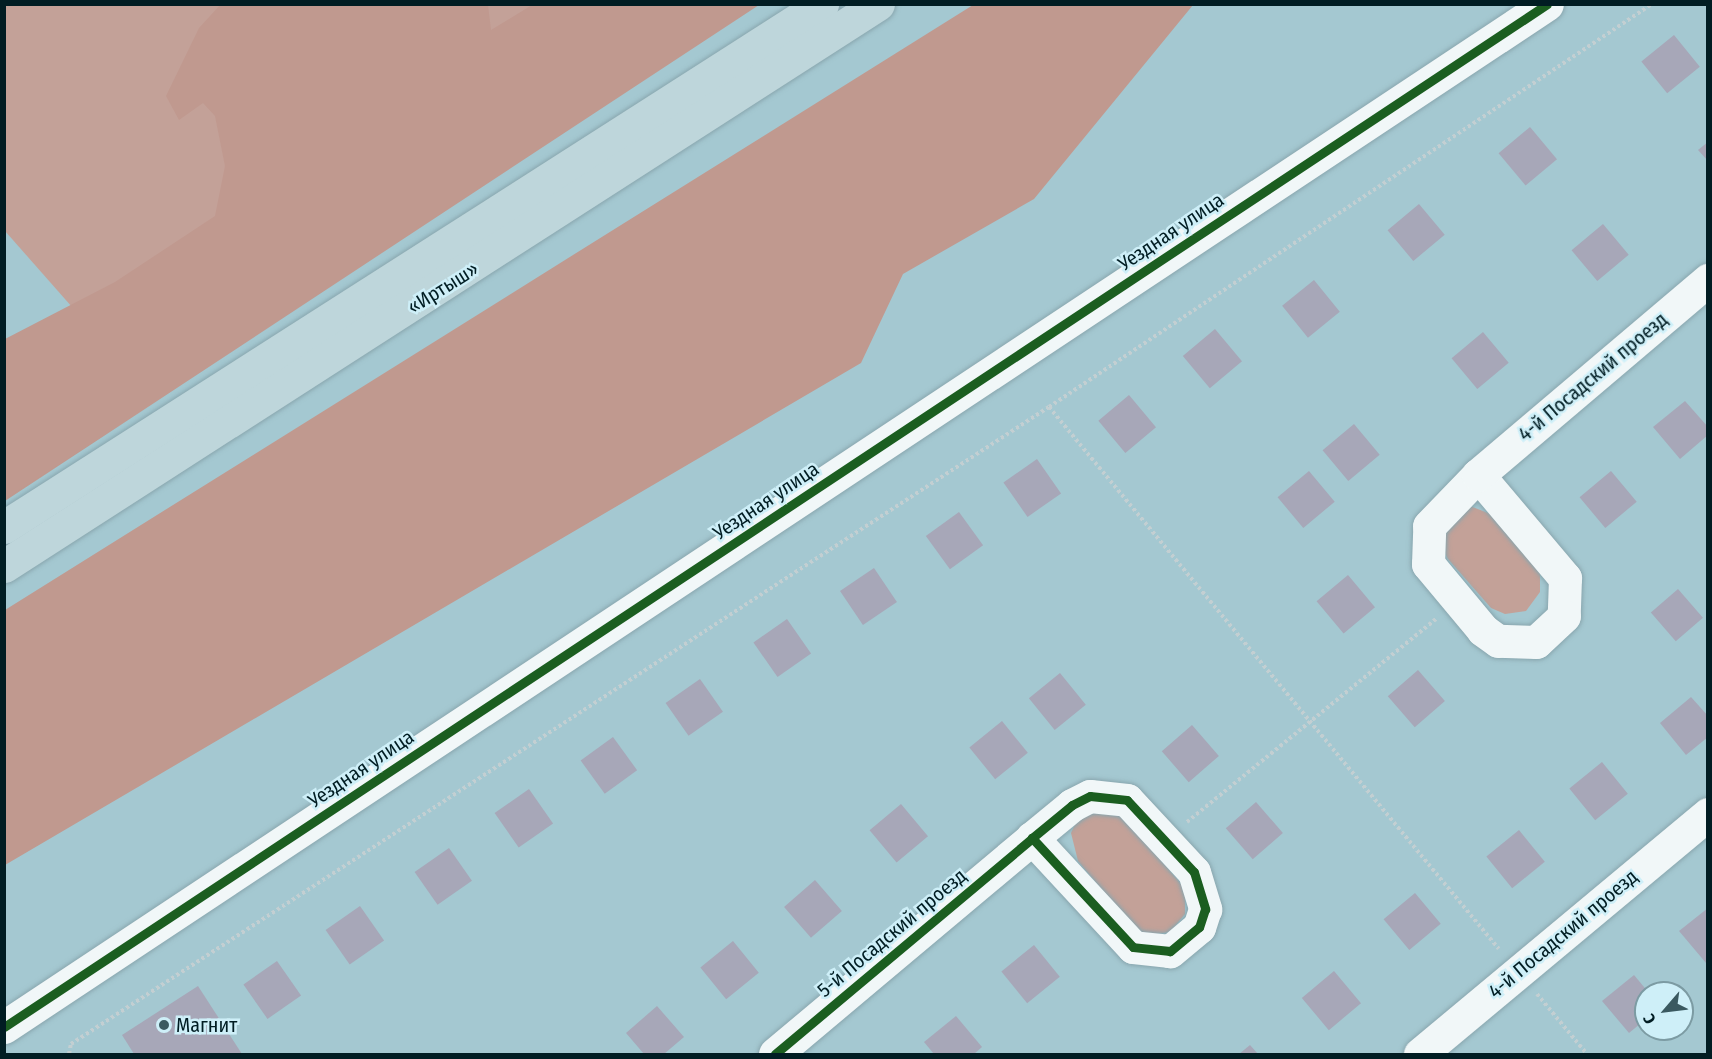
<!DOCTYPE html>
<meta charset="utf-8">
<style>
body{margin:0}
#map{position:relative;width:1712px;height:1059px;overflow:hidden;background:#a4c8d1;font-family:"Fira Sans Condensed",sans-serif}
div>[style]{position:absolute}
.green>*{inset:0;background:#c3a198}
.forest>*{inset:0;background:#c0998f}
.building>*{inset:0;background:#a7a7b8;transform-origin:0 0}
.path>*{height:4px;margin-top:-2px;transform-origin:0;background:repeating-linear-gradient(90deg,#c3cfd2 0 3px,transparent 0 6px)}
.roads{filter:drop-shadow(0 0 2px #89a6ae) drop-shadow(0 0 2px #89a6ae)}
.minor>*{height:33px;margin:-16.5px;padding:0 16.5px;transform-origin:16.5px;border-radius:16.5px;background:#f1f7f8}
.highway>*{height:33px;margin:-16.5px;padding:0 16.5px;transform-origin:16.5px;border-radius:16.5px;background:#bed6db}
.cycleway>*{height:9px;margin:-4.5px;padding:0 4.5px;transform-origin:4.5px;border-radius:4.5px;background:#1b5e20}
.dots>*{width:16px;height:16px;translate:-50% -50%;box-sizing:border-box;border:3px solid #ceeff8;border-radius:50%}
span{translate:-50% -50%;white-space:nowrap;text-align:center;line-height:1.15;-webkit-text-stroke:5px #ceeff8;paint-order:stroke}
.street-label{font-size:20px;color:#011d23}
.poi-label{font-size:20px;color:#011d23}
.left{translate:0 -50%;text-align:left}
.frame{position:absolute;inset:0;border:6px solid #011d23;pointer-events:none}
.north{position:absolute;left:1634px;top:981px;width:60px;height:60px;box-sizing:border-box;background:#ceeff8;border:2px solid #7c9ba3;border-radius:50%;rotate:242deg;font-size:16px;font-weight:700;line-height:24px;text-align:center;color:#011d23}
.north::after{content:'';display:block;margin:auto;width:21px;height:27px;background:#3a5960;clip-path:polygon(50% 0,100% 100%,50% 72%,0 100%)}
</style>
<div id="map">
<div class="green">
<div style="clip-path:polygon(4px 5px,752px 5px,87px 324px,5px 231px)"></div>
<div style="clip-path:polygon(1470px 506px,1493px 515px,1540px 567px,1540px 592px,1526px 611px,1505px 614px,1491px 608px,1448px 559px,1440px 543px,1446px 518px)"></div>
<div style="clip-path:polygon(1101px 808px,1125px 817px,1185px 889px,1185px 914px,1170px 932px,1149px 935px,1135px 929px,1078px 861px,1071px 833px,1077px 820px)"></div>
</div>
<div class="forest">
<div style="clip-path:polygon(221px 4px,488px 5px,491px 30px,532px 5px,759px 5px,5px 501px,5px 339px,115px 282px,215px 216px,225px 166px,215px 116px,203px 103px,179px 120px,166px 96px,199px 28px)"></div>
<div style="clip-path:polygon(973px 5px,1193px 5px,1034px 199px,903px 274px,861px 363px,5px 865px,5px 610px)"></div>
</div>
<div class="building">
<div style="left:1674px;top:35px;width:41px;height:42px;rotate:51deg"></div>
<div style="left:1530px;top:127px;width:42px;height:41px;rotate:50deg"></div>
<div style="clip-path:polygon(1708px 142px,1708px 161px,1698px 150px)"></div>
<div style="left:1419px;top:204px;width:40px;height:41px;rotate:50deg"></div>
<div style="left:1603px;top:224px;width:40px;height:41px;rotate:50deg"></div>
<div style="left:1314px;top:280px;width:41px;height:41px;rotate:51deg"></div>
<div style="left:1215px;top:329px;width:42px;height:42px;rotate:50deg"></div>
<div style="left:1483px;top:332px;width:40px;height:41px;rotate:50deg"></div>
<div style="left:1129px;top:395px;width:42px;height:40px;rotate:50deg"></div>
<div style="clip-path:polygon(1685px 401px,1708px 427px,1708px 435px,1680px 459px,1653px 427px)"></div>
<div style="left:1354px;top:424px;width:40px;height:41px;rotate:50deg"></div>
<div style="left:1037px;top:459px;width:42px;height:41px;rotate:55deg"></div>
<div style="left:1309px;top:471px;width:40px;height:41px;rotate:50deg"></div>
<div style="left:1611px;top:471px;width:40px;height:41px;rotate:50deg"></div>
<div style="left:959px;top:512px;width:41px;height:41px;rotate:54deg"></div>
<div style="left:874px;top:568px;width:41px;height:41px;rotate:56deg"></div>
<div style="left:1348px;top:575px;width:42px;height:41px;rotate:50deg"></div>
<div style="left:1678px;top:589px;width:38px;height:36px;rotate:49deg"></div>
<div style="left:787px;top:619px;width:42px;height:41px;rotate:55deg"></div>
<div style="left:1418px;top:670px;width:41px;height:40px;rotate:49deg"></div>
<div style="left:1060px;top:673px;width:41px;height:40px;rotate:51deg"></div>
<div style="left:700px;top:679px;width:40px;height:42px;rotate:55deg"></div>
<div style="clip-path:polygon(1691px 697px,1708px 716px,1708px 737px,1686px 755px,1660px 723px)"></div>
<div style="left:1002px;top:721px;width:41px;height:42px;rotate:51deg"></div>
<div style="left:1192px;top:725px;width:41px;height:40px;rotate:49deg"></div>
<div style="left:613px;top:737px;width:41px;height:40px;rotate:54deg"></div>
<div style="left:1602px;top:762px;width:41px;height:42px;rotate:51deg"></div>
<div style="left:529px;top:789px;width:42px;height:42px;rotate:55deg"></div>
<div style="left:1256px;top:802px;width:41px;height:40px;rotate:49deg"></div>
<div style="left:901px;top:804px;width:42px;height:41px;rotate:50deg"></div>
<div style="left:1519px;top:830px;width:41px;height:42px;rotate:51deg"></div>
<div style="left:449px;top:848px;width:40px;height:42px;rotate:55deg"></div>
<div style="left:815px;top:880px;width:41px;height:41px;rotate:49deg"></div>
<div style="left:1415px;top:893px;width:40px;height:41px;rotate:50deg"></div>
<div style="left:360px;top:906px;width:42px;height:42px;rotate:55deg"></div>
<div style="clip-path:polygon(1708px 908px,1708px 961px,1706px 963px,1679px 931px)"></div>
<div style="left:733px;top:941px;width:41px;height:42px;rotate:51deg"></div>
<div style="left:1034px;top:945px;width:41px;height:42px;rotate:51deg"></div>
<div style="left:277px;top:961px;width:42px;height:41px;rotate:55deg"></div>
<div style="left:1334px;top:971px;width:42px;height:42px;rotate:50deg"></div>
<div style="clip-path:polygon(1634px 975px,1649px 993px,1646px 1019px,1629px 1033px,1602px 1001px)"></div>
<div style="clip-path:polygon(198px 986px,242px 1054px,134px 1054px,122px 1035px)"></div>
<div style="clip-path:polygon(657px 1006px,684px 1037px,664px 1054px,644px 1054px,626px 1033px)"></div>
<div style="clip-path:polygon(956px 1016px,982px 1047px,974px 1054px,934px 1054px,924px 1042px)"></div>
<div style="clip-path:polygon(1250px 1045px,1258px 1054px,1239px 1054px)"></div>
</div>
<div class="path">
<div style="left:1049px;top:407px;width:704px;rotate:50.3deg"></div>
<div style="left:1187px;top:822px;width:323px;rotate:-39.2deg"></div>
<div style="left:1537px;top:994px;width:78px;rotate:50.2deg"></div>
<div style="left:69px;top:1054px;width:10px;rotate:-79deg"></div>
<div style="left:71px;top:1044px;width:1167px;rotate:-33.08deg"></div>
<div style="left:1049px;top:407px;width:725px;rotate:-33.76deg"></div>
</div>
<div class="roads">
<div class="minor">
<div style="left:1478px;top:475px;width:135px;rotate:49.8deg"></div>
<div style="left:1565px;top:578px;width:38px;rotate:92deg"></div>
<div style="left:1564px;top:616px;width:38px;rotate:137deg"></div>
<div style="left:1536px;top:642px;width:38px;rotate:-178deg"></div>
<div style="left:1498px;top:641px;width:19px;rotate:-144deg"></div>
<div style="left:1483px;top:630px;width:86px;rotate:-129.8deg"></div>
<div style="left:1428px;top:564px;width:38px;rotate:-88deg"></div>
<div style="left:1429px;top:526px;width:71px;rotate:-46.1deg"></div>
<div style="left:1478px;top:475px;width:302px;rotate:-40.3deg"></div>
<div style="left:4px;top:1027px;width:1851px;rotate:-33.54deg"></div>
<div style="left:775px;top:1054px;width:336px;rotate:-40deg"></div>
<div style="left:1032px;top:838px;width:52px;rotate:-39.5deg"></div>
<div style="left:1072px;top:805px;width:20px;rotate:-27deg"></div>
<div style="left:1090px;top:796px;width:37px;rotate:6deg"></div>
<div style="left:1127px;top:800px;width:98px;rotate:47.1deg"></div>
<div style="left:1194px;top:872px;width:39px;rotate:73deg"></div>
<div style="left:1205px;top:909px;width:19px;rotate:108deg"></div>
<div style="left:1199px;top:927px;width:38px;rotate:140deg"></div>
<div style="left:1170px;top:951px;width:37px;rotate:-174deg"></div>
<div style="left:1133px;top:947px;width:149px;rotate:-132.8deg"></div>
<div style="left:1420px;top:1054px;width:375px;rotate:-39.8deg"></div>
</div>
<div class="highway">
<div style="left:4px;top:527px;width:971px;rotate:-32.59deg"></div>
<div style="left:4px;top:566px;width:1039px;rotate:-32.74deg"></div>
</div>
</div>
<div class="cycleway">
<div style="left:4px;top:1027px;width:1851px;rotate:-33.54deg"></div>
<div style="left:775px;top:1054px;width:336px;rotate:-40deg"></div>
<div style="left:1032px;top:838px;width:52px;rotate:-39.5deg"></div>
<div style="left:1072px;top:805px;width:20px;rotate:-27deg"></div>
<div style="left:1090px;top:796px;width:37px;rotate:6deg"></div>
<div style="left:1127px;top:800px;width:98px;rotate:47.1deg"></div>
<div style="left:1194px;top:872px;width:39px;rotate:73deg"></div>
<div style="left:1205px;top:909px;width:19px;rotate:108deg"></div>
<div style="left:1199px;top:927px;width:38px;rotate:140deg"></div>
<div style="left:1170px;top:951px;width:37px;rotate:-174deg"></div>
<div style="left:1133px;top:947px;width:149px;rotate:-132.8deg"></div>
</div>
<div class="dots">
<div style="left:164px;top:1025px;background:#3a5960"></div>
</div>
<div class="street-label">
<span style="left:1171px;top:232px;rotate:-34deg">Уездная улица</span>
<span style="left:443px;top:288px;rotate:-32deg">«Иртыш»</span>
<span style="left:1593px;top:377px;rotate:-40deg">4-й Посадский проезд</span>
<span style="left:766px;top:501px;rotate:-34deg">Уездная улица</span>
<span style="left:361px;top:769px;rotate:-34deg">Уездная улица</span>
<span style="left:892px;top:933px;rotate:-40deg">5-й Посадский проезд</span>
<span style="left:1563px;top:934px;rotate:-40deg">4-й Посадский проезд</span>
</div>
<div class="poi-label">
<span class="left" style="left:176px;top:1025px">Магнит</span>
</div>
<div class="frame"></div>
<div class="north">С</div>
</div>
